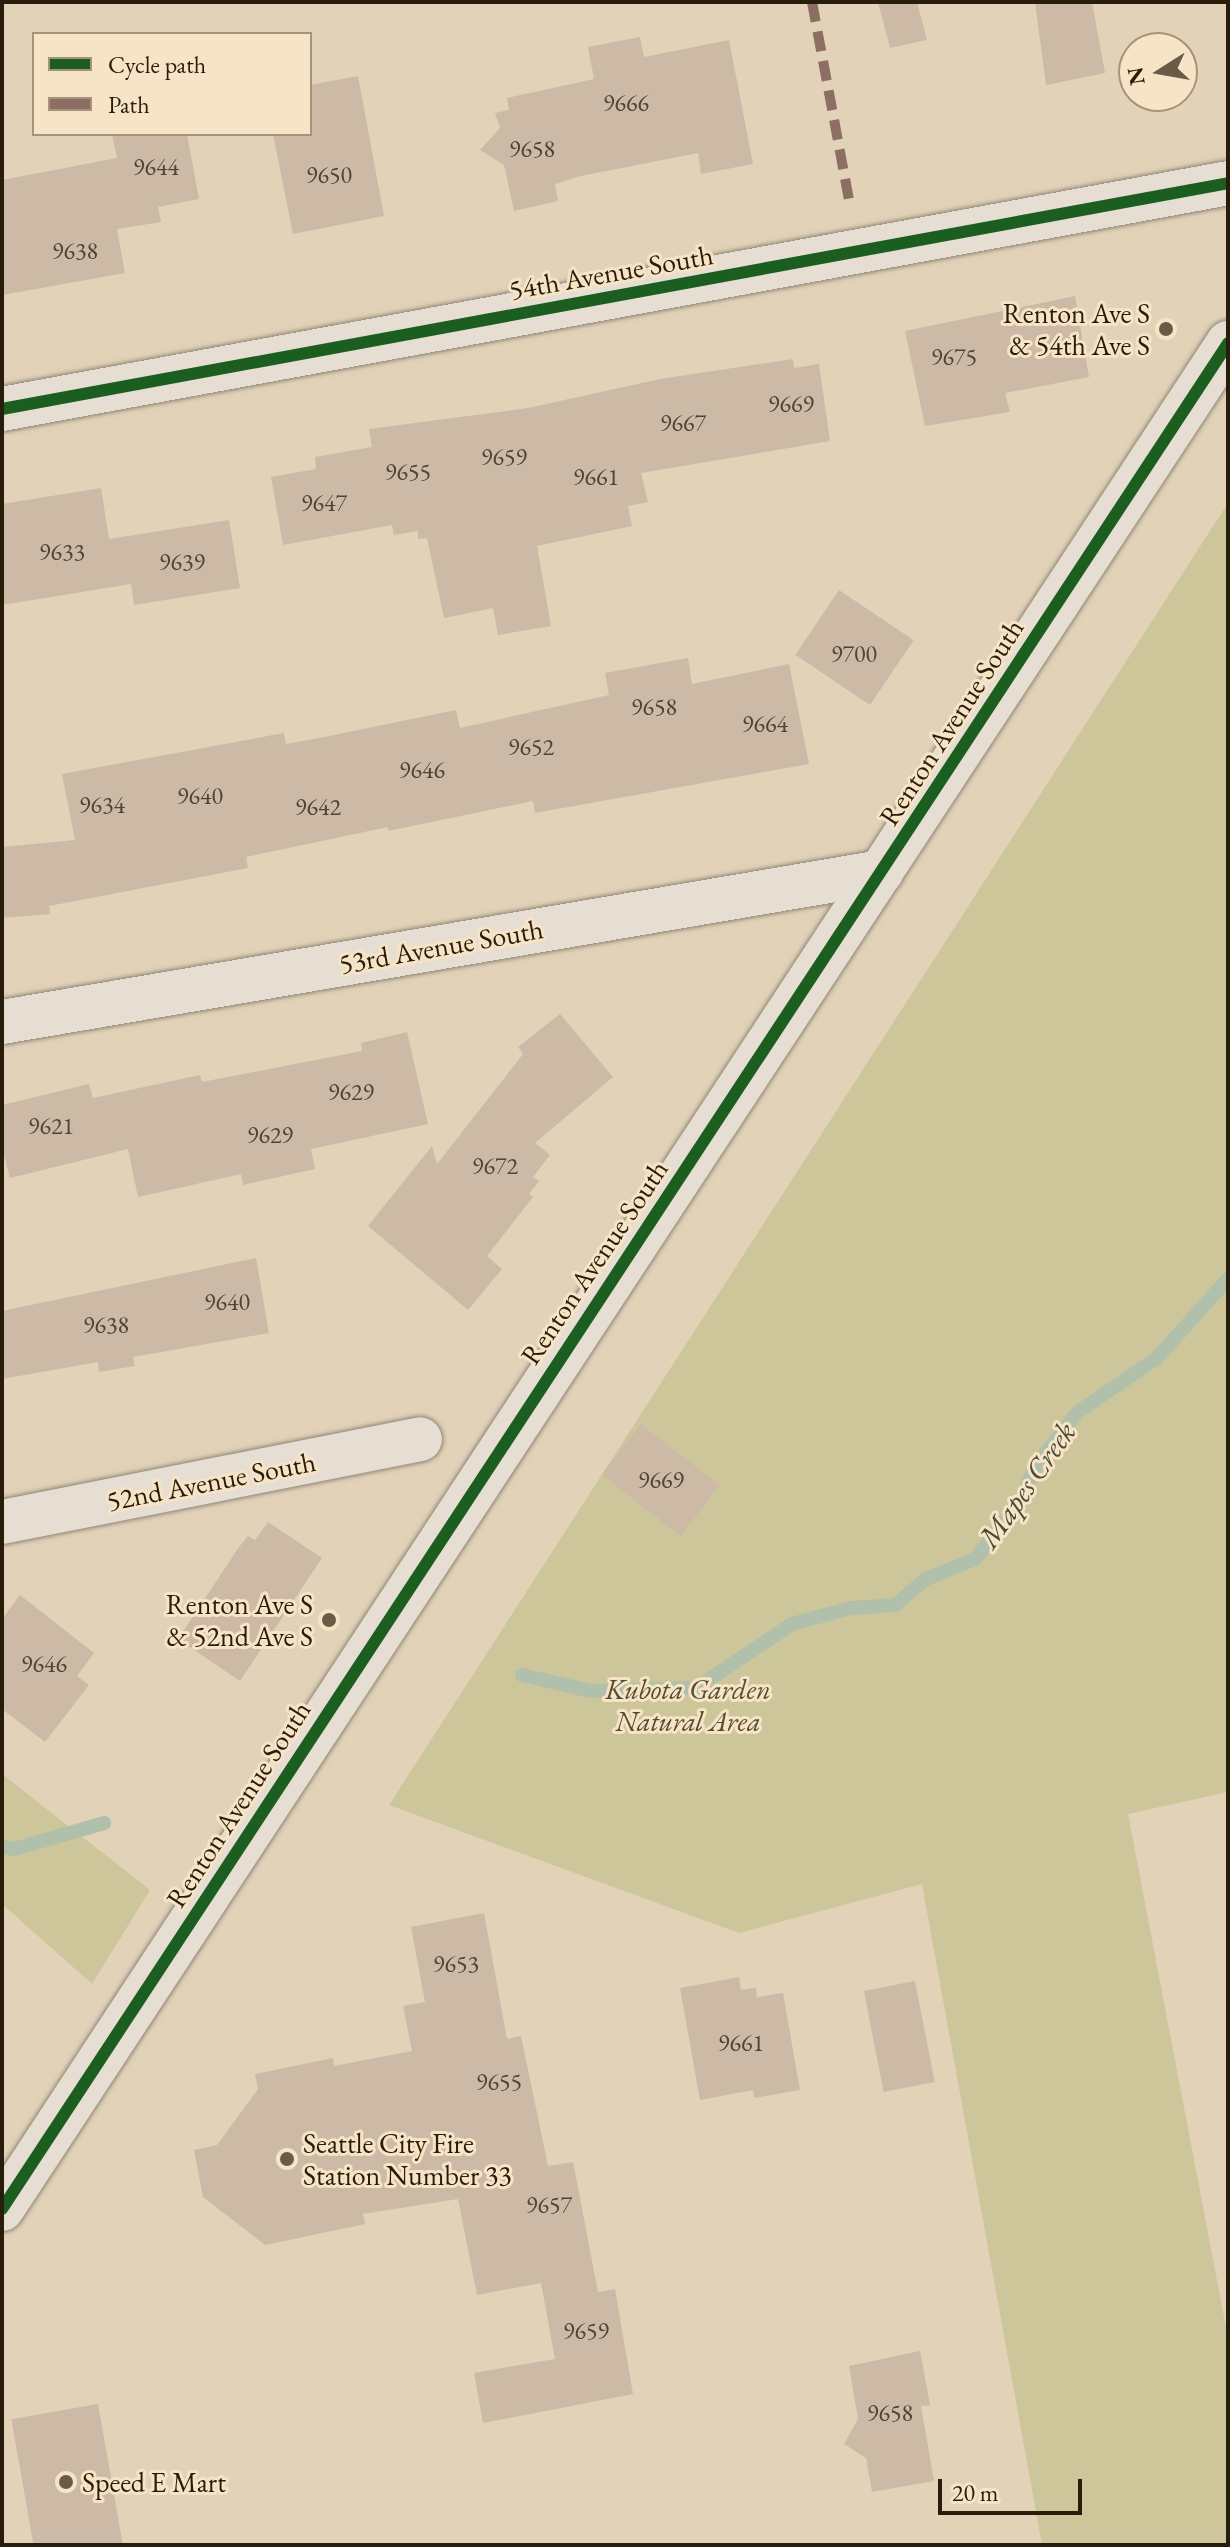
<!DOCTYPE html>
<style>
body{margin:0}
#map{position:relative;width:1230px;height:2547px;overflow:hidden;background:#e1d2b8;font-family:"EB Garamond",serif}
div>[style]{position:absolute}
.green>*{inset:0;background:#cec69b}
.stream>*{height:14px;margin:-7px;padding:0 7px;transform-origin:7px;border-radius:7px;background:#b1c0ab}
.building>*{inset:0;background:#cdbaa6;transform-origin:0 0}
.roads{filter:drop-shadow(0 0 2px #908675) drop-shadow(0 0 2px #908675)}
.street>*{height:44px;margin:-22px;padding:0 22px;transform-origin:22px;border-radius:22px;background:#e6ded2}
.secondary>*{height:44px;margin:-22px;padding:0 22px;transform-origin:22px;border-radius:22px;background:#e6ded2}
.quiet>*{height:10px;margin-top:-5px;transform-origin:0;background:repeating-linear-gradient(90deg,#8d6e63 0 20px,transparent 0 30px)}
.cycleway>*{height:12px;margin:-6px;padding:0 6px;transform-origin:6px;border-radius:6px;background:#1b5e20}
.dots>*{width:22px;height:22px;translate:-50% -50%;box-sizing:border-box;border:4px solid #f7e4c6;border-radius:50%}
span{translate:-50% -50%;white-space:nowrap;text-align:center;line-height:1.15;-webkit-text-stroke:6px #f7e4c6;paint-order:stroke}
.number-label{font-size:24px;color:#524432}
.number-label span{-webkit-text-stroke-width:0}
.street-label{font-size:28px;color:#281c0a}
.poi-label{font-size:28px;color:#281c0a}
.right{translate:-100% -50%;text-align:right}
.left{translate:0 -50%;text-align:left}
.park-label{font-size:28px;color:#554c2f;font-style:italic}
.water-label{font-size:30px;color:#4b4b38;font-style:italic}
.frame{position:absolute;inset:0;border:4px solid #281c0a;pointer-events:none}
.legend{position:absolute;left:32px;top:32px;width:280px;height:104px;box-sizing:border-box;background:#f7e4c6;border:2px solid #a4947b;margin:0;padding:10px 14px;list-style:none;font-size:24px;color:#281c0a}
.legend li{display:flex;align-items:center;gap:16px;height:40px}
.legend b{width:40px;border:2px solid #a4947b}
.north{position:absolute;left:1118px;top:32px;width:80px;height:80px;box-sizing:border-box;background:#f7e4c6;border:2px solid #a4947b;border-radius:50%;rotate:259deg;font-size:22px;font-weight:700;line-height:32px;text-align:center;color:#281c0a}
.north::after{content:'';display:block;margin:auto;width:28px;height:36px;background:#695c47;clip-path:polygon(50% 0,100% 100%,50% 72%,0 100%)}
.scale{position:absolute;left:938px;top:2479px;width:144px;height:36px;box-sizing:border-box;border:4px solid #281c0a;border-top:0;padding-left:10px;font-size:24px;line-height:28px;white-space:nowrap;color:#281c0a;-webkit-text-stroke:6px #f7e4c6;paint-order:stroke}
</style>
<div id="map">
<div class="green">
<div style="clip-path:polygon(1228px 503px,1228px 1792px,1128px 1814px,1228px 2338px,1228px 2545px,1042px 2545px,922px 1884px,739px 1933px,389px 1805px)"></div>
<div style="clip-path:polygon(2px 1774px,150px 1890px,92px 1984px,2px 1904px)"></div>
</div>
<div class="stream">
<div style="left:522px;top:1675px;width:71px;rotate:13.1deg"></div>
<div style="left:591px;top:1691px;width:105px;rotate:-1.6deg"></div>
<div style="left:696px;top:1688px;width:115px;rotate:-33.7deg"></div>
<div style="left:792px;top:1624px;width:61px;rotate:-15.2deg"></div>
<div style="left:851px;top:1608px;width:44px;rotate:-3.9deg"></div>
<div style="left:895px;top:1605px;width:40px;rotate:-40deg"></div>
<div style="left:926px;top:1579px;width:53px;rotate:-22.2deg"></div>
<div style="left:975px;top:1559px;width:72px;rotate:-51.2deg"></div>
<div style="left:1020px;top:1503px;width:41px;rotate:-67.2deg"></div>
<div style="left:1036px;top:1465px;width:68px;rotate:-51.6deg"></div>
<div style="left:1078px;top:1412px;width:96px;rotate:-34.4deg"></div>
<div style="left:1157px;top:1358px;width:106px;rotate:-48.1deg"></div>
<div style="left:2px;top:1847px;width:12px;rotate:9deg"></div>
<div style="left:14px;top:1849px;width:94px;rotate:-16.1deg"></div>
</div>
<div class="building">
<div style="clip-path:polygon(878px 2px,917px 2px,927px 40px,890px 48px)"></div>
<div style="clip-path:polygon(1035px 2px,1092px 2px,1105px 73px,1046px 85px)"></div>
<div style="clip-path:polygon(640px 37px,644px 57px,729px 40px,753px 164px,701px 174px,698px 153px,581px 176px,555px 184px,558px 201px,514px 211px,504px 165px,480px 150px,500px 128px,495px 113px,509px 110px,507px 98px,594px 79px,588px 47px)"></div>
<div style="clip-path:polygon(358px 76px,384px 216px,293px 234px,273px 134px,310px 134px,310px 85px)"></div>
<div style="clip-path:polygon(112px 134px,187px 134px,199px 199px,158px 207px,161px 222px,117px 229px,125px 273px,2px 295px,2px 180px,117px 158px)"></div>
<div style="clip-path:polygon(1075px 296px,1089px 377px,1005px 393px,1010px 412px,925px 426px,905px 331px)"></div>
<div style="clip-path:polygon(793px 359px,794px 368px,819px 364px,830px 441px,641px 473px,648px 502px,628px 506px,632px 526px,537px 546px,551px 626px,498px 635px,493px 608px,444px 618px,427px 538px,418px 539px,418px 531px,394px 535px,392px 525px,283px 545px,271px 477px,316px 469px,315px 457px,372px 447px,369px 429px,528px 408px,660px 379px)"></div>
<div style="clip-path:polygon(101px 488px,109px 539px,229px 520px,240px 588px,134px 605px,131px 584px,2px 605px,2px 504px)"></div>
<div style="left:839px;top:590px;width:90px;height:78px;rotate:34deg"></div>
<div style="clip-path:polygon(688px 658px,692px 684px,789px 664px,809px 764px,535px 813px,533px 801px,388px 831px,388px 827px,246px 857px,248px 868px,49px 906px,50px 914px,2px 918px,2px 847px,75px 840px,62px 774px,284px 733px,286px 744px,319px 738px,456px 710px,460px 728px,609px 695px,605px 673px)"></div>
<div style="clip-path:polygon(560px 1014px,613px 1077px,535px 1143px,550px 1155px,533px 1177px,539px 1181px,529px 1194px,533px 1197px,487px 1256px,502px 1269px,468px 1310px,368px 1226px,432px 1146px,437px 1164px,523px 1054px,518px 1047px)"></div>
<div style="clip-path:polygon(407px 1032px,428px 1124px,311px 1149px,315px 1169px,243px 1185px,241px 1174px,138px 1197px,128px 1149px,10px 1178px,2px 1147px,2px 1105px,89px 1084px,93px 1098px,200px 1075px,202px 1082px,362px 1051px,361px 1043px)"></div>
<div style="clip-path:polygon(256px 1258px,269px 1333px,133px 1357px,135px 1366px,99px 1372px,98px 1362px,2px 1379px,2px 1311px)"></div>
<div style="left:641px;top:1424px;width:100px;height:64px;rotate:38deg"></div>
<div style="clip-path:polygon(268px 1522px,322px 1558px,240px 1681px,178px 1639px,239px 1547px,248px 1536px,255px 1540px)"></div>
<div style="clip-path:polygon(20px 1595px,94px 1653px,77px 1676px,89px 1685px,45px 1742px,2px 1709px,2px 1619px)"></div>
<div style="clip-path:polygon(484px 1913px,507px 2039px,521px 2036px,548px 2166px,573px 2162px,598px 2292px,615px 2289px,633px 2394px,483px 2423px,474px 2373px,555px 2359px,541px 2283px,477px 2295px,458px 2199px,363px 2214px,365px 2224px,265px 2245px,203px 2197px,194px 2150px,217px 2145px,258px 2089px,255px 2074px,333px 2058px,334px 2066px,412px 2051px,403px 2006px,425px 2002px,411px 1927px)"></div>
<div style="clip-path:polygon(739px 1977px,741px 1990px,756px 1988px,757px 1997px,783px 1993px,800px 2090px,754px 2098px,753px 2090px,700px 2100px,680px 1988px)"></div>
<div style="left:915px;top:1981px;width:103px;height:52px;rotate:79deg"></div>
<div style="clip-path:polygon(920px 2351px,930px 2405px,921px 2406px,934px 2481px,872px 2492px,866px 2458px,844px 2444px,858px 2419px,849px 2366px)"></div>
<div style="left:98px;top:2404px;width:143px;height:88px;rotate:80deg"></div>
</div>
<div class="roads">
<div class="street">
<div style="left:2px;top:409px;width:1247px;rotate:-10.44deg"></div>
<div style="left:2px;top:1022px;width:892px;rotate:-9.68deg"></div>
<div style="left:2px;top:1522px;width:426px;rotate:-11.2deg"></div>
</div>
<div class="secondary">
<div style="left:2px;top:2209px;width:2233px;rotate:-56.69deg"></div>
</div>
</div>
<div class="quiet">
<div style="left:812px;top:2px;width:201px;rotate:79.4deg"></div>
</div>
<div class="cycleway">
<div style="left:2px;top:409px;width:1247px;rotate:-10.44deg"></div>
<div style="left:2px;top:2209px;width:2233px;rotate:-56.69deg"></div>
</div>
<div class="dots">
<div style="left:1166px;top:329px;background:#695c47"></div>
<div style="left:329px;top:1620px;background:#695c47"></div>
<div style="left:287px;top:2159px;background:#695c47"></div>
<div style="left:66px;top:2482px;background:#695c47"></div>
</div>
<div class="number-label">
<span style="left:626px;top:103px">9666</span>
<span style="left:532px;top:149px">9658</span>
<span style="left:156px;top:167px">9644</span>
<span style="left:329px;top:175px">9650</span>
<span style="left:75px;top:251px">9638</span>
<span style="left:954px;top:357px">9675</span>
<span style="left:791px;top:404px">9669</span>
<span style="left:683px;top:423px">9667</span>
<span style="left:504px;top:457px">9659</span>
<span style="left:408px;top:472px">9655</span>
<span style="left:596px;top:477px">9661</span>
<span style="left:324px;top:503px">9647</span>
<span style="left:62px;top:552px">9633</span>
<span style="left:182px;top:562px">9639</span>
<span style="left:854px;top:654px">9700</span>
<span style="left:654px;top:707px">9658</span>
<span style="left:765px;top:724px">9664</span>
<span style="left:531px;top:747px">9652</span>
<span style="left:422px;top:770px">9646</span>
<span style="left:200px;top:796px">9640</span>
<span style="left:102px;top:805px">9634</span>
<span style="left:318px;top:807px">9642</span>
<span style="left:351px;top:1092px">9629</span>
<span style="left:51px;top:1126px">9621</span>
<span style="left:270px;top:1135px">9629</span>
<span style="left:495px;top:1166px">9672</span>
<span style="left:227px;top:1302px">9640</span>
<span style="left:106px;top:1325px">9638</span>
<span style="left:661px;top:1480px">9669</span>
<span style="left:44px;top:1664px">9646</span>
<span style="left:456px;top:1964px">9653</span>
<span style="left:741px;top:2043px">9661</span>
<span style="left:499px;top:2082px">9655</span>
<span style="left:549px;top:2205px">9657</span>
<span style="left:586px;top:2331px">9659</span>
<span style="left:890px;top:2413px">9658</span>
</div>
<div class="street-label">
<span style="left:611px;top:272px;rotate:-10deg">54th Avenue South</span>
<span style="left:951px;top:722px;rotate:-57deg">Renton Avenue South</span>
<span style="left:441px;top:946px;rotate:-10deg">53rd Avenue South</span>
<span style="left:594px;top:1262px;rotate:-56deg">Renton Avenue South</span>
<span style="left:211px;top:1481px;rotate:-11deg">52nd Avenue South</span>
<span style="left:238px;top:1804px;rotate:-57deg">Renton Avenue South</span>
</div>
<div class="poi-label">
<span class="right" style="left:1150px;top:329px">Renton Ave S<br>&amp; 54th Ave S</span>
<span class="right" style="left:313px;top:1620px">Renton Ave S<br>&amp; 52nd Ave S</span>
<span class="left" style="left:303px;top:2159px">Seattle City Fire<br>Station Number 33</span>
<span class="left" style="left:82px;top:2482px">Speed E Mart</span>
</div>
<div class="park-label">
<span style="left:688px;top:1705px">Kubota Garden<br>Natural Area</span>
</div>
<div class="water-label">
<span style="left:1027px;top:1485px;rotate:-55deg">Mapes Creek</span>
</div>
<div class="frame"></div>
<ul class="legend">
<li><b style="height:10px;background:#1b5e20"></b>Cycle path</li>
<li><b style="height:10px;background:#8d6e63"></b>Path</li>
</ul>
<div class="north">N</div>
<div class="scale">20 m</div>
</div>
